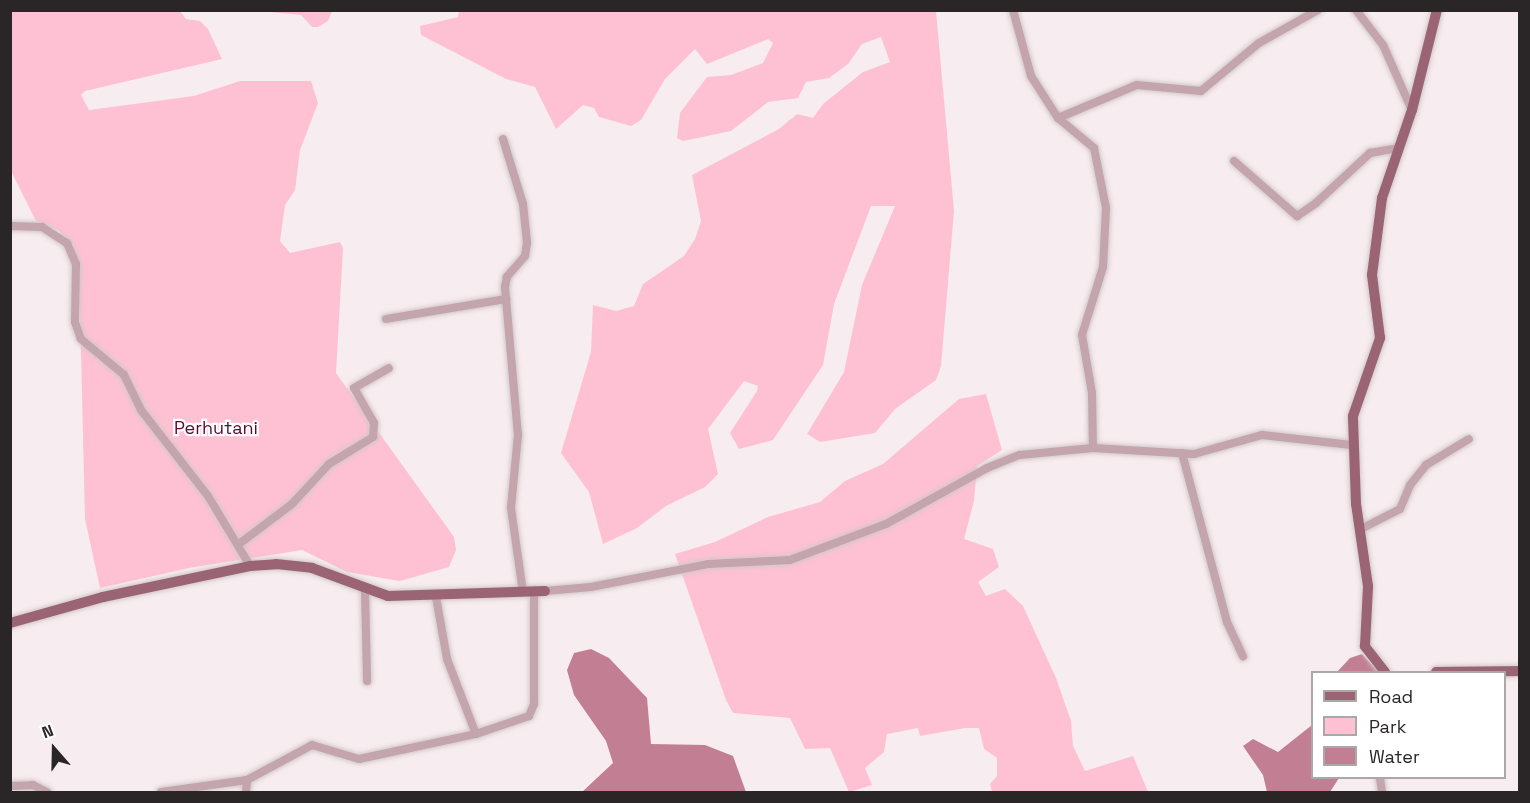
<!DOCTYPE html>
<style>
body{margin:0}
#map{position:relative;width:1530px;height:803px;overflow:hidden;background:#f7ecef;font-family:"Space Grotesk",sans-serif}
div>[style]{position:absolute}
.green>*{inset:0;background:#fec1d3}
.water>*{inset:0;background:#c27f94}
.roads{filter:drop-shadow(0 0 2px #d2c8cb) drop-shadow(0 0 2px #d2c8cb)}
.minor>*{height:8px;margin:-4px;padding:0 4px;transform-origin:4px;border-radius:4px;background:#c4a4ad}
.major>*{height:10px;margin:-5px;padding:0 5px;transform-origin:5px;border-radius:5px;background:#9b6475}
span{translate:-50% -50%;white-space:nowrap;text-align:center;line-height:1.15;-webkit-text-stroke:4.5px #fff;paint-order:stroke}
.park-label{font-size:18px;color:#5c0a30}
.frame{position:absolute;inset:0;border:12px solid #2a2627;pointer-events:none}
.legend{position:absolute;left:1311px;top:671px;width:195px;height:108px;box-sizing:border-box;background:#fff;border:2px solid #aaa8a9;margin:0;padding:8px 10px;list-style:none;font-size:18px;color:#2a2627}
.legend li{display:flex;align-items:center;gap:12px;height:30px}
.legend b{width:30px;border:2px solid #aaa8a9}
.north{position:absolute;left:24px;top:719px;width:60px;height:60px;-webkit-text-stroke:4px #fff;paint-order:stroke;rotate:340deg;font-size:16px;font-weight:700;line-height:24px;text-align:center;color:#2a2627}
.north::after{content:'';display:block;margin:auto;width:21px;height:27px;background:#2a2627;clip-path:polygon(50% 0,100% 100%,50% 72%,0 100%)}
</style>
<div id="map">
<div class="green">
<div style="clip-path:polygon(10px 11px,180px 11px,186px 19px,200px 21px,208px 29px,222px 59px,85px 91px,81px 95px,89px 110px,194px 96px,240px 81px,311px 81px,318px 103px,300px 150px,295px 190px,285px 205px,280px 241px,290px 253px,340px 242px,343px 248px,336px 373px,454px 537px,456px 550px,449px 567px,400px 581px,347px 572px,302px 550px,189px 568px,100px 588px,85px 519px,79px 269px,73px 244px,58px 230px,36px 221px,11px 171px)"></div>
<div style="clip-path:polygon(260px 11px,332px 11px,328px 21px,318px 27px,312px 27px,301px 15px)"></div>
<div style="clip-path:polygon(459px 11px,936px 11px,954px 211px,941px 366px,936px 380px,895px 409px,875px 433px,820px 442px,807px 434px,844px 372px,862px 285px,895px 206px,871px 206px,834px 304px,823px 365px,773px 440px,739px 449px,730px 433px,757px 391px,758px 386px,744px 381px,708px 429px,718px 474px,705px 487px,666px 506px,637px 528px,603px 544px,589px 492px,561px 453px,591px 352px,593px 305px,616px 311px,634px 306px,643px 284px,684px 256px,695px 239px,701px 221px,692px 175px,779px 129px,797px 114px,813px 118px,823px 104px,863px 72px,890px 62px,881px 37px,862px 44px,848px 64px,829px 78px,806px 82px,798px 98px,768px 102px,731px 131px,683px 141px,677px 138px,680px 113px,707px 77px,731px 75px,763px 63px,773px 43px,768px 39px,707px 64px,695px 49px,665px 79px,641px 120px,631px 126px,599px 117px,594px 108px,583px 105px,556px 129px,535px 87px,506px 79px,421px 35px,420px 26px,458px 17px)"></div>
<div style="clip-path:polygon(986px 394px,1002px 450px,977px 466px,974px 501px,964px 539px,993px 549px,999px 567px,978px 582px,986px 596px,1005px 589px,1023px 606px,1056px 678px,1071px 721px,1073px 746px,1085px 771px,1133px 756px,1148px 792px,992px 792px,990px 784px,997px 776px,997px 758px,984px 749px,979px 728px,965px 728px,920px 736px,918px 728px,887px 734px,884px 752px,865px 768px,872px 785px,849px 792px,830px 748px,805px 749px,790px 718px,733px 713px,726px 700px,675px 554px,715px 542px,768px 517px,820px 502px,845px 481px,883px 464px,959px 399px)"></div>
</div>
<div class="water">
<div style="clip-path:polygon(591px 649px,609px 658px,647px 698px,651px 744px,705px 745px,733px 756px,746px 792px,582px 792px,613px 763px,606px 741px,574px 695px,567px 670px,574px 653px)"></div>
<div style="clip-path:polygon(1362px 654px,1379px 672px,1337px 672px,1350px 658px)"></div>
<div style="clip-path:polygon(1312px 725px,1312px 778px,1339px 778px,1330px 792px,1267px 792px,1263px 775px,1243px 746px,1253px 739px,1278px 752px)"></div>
</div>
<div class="roads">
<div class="minor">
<div style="left:1013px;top:10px;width:68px;rotate:74.7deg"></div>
<div style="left:1031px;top:76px;width:50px;rotate:57.3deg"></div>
<div style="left:1058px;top:118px;width:86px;rotate:-22.7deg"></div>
<div style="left:1137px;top:85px;width:64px;rotate:5.4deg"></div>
<div style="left:1201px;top:91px;width:75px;rotate:-39.6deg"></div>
<div style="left:1259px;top:43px;width:68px;rotate:-29.2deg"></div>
<div style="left:1356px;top:10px;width:44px;rotate:52.4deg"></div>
<div style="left:1383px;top:45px;width:71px;rotate:66deg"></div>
<div style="left:1058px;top:118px;width:47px;rotate:39.8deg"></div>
<div style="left:1094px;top:148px;width:61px;rotate:78.7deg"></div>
<div style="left:1106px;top:208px;width:59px;rotate:92.9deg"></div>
<div style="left:1103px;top:267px;width:71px;rotate:107.2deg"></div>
<div style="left:1082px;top:335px;width:59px;rotate:80.2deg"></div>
<div style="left:1092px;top:393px;width:55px;rotate:89deg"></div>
<div style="left:503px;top:139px;width:68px;rotate:72.9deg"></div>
<div style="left:523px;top:204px;width:39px;rotate:84deg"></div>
<div style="left:527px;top:243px;width:13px;rotate:99deg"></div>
<div style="left:525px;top:256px;width:28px;rotate:131deg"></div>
<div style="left:507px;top:277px;width:10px;rotate:101deg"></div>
<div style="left:505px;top:287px;width:149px;rotate:85deg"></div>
<div style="left:518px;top:435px;width:73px;rotate:95.5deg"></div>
<div style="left:511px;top:508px;width:85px;rotate:81.9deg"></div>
<div style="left:1234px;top:161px;width:84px;rotate:41.1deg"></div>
<div style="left:1297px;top:216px;width:23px;rotate:-34deg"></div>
<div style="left:1316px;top:203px;width:74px;rotate:-42.8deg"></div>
<div style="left:1370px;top:153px;width:28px;rotate:-10deg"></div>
<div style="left:10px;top:226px;width:32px;rotate:2deg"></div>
<div style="left:42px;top:227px;width:30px;rotate:33deg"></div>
<div style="left:67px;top:243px;width:23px;rotate:67deg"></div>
<div style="left:76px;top:264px;width:58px;rotate:91deg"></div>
<div style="left:75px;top:322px;width:18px;rotate:71deg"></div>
<div style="left:81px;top:339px;width:56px;rotate:39.9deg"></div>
<div style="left:124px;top:375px;width:39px;rotate:64deg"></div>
<div style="left:141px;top:410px;width:109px;rotate:52.1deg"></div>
<div style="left:208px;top:496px;width:82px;rotate:59deg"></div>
<div style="left:386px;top:319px;width:122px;rotate:-9.5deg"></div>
<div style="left:1182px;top:453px;width:175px;rotate:75.1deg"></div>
<div style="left:1227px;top:622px;width:38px;rotate:65deg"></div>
<div style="left:1359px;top:530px;width:46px;rotate:-27.1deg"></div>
<div style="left:1400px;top:509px;width:26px;rotate:-67deg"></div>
<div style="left:1410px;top:485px;width:26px;rotate:-51deg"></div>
<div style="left:1426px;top:465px;width:50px;rotate:-31.2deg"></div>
<div style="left:239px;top:544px;width:66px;rotate:-37deg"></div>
<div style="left:292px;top:504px;width:54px;rotate:-47.2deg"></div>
<div style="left:329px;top:464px;width:52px;rotate:-31.5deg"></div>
<div style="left:373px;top:437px;width:14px;rotate:-86deg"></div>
<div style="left:374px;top:423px;width:40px;rotate:-119.7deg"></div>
<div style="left:354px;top:388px;width:40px;rotate:-29.7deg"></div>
<div style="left:365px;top:590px;width:91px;rotate:88.7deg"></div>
<div style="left:545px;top:591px;width:46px;rotate:-5deg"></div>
<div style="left:591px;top:587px;width:119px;rotate:-11.1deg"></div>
<div style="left:708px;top:564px;width:82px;rotate:-2.8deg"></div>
<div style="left:790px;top:560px;width:103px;rotate:-20.6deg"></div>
<div style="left:886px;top:524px;width:115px;rotate:-29deg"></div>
<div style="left:987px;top:468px;width:35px;rotate:-22deg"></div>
<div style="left:1020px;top:455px;width:73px;rotate:-5.5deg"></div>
<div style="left:1093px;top:448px;width:101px;rotate:3.4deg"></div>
<div style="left:1194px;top:454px;width:71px;rotate:-15.6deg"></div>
<div style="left:1262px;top:435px;width:90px;rotate:6.4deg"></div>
<div style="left:436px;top:597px;width:63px;rotate:79.9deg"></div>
<div style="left:447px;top:659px;width:80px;rotate:68.9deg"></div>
<div style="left:1380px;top:778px;width:14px;rotate:82deg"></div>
<div style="left:10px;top:786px;width:23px;rotate:-2deg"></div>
<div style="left:33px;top:785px;width:16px;rotate:27deg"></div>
<div style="left:161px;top:792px;width:87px;rotate:-7.9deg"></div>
<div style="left:247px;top:780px;width:74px;rotate:-28.3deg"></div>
<div style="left:312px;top:745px;width:49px;rotate:16.6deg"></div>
<div style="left:359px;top:759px;width:120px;rotate:-12.1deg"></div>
<div style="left:476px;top:734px;width:56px;rotate:-18.8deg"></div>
<div style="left:529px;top:716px;width:13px;rotate:-67deg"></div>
<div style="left:534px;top:704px;width:113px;rotate:-90deg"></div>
<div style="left:246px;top:792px;width:12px;rotate:-85deg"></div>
</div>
<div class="major">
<div style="left:10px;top:623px;width:97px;rotate:-15.6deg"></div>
<div style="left:103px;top:597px;width:150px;rotate:-11.9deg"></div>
<div style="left:250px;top:566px;width:26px;rotate:-4deg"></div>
<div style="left:276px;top:564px;width:36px;rotate:6deg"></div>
<div style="left:312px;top:568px;width:81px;rotate:20.2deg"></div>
<div style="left:388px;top:596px;width:157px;rotate:-1.8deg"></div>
<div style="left:1385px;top:672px;width:33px;rotate:-128deg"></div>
<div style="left:1365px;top:646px;width:60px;rotate:-87.1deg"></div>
<div style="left:1368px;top:586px;width:83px;rotate:-98.3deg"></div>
<div style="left:1356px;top:504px;width:88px;rotate:-92deg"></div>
<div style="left:1353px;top:416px;width:83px;rotate:-70.9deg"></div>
<div style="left:1380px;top:338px;width:64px;rotate:-97.2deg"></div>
<div style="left:1372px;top:275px;width:78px;rotate:-82.6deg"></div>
<div style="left:1382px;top:198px;width:93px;rotate:-71.2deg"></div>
<div style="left:1412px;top:110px;width:103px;rotate:-76deg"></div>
<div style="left:1436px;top:672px;width:84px;rotate:-0.7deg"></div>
</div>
</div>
<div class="park-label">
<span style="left:216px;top:428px">Perhutani</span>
</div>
<div class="frame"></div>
<ul class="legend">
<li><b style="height:8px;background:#9b6475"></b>Road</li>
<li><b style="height:16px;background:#fec1d3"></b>Park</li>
<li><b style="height:16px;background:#c27f94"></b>Water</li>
</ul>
<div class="north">N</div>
</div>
